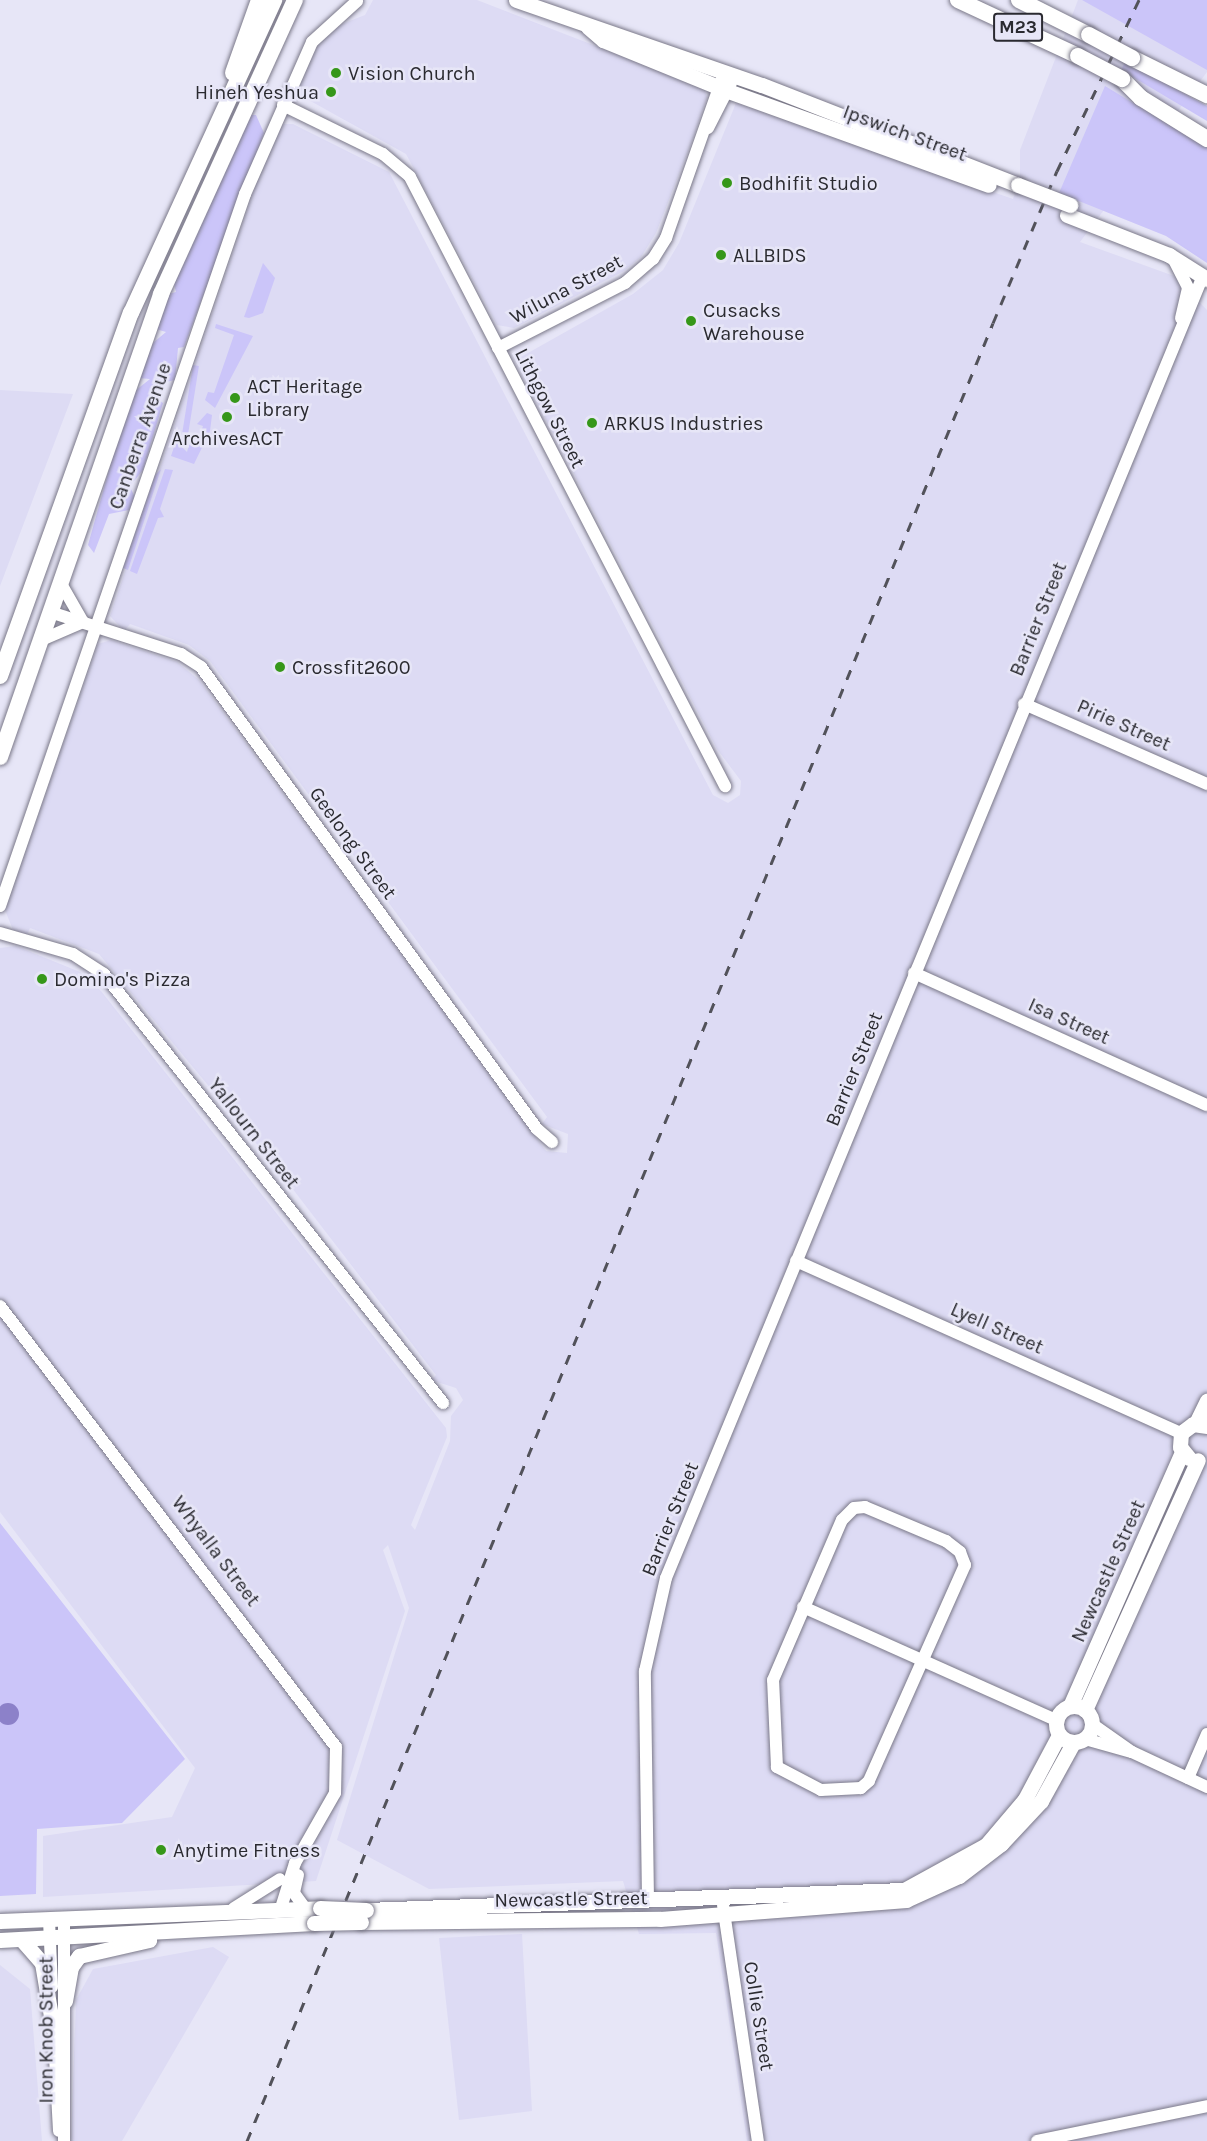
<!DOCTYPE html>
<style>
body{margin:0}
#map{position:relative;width:1207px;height:2141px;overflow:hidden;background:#e7e6f7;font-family:Karla,sans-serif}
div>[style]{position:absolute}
.built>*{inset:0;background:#dddbf4}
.green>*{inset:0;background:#cbc5f9;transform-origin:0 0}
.water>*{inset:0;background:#8c81c9}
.round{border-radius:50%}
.roads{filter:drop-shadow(0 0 2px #7a7888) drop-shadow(0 0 2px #7a7888)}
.minor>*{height:12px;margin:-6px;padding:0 6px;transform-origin:6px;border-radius:6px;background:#fff}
.major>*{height:15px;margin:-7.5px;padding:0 7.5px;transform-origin:7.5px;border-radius:7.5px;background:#fff}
.major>.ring{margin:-7.5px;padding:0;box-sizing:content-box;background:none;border:15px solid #fff;border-radius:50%}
.highway>*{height:16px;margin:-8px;padding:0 8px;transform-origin:8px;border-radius:8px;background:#fff}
.rail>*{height:3px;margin-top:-1.5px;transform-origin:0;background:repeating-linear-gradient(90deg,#52525a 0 10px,transparent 0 20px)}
.bridges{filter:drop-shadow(0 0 2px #7a7888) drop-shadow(0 0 2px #7a7888)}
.major-bridge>*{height:15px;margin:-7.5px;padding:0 7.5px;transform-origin:7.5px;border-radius:7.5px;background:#fff}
.highway-bridge>*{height:16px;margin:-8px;padding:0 8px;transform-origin:8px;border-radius:8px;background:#fff}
.dots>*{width:16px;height:16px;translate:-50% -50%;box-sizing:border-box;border:3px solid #e7e6f7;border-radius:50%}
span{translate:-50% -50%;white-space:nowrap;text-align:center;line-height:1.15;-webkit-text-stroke:5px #e7e6f7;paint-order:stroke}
.shield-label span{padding:2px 4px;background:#e7e6f7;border:2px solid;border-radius:4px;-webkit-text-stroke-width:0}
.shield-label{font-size:18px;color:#2a2a30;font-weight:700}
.poi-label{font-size:20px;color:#2a2a30}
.left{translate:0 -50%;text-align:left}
.right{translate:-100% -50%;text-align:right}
.street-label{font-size:20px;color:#2a2a30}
</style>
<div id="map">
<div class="built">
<div style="clip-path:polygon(373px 0,477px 0,704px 88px,707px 97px,692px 141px,656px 233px,641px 257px,624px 271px,514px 328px,497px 325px,406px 154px,296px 93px,313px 48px,332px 28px,365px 15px)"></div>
<div style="clip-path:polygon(1078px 0,1207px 0,1207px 72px,1080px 242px,1174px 276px,1207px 310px,1207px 2141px,747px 2141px,716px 1933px,639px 1934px,623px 1881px,429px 1889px,337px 1840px,409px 1608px,388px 1545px,383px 1550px,405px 1611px,316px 1881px,43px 1897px,43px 1836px,172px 1817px,195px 1768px,0 1512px,0 948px,16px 946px,80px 972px,101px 991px,446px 1428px,447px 1437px,411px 1525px,415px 1530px,450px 1441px,451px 1416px,463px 1400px,456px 1388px,431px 1380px,436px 1375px,275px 1166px,99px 954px,30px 928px,27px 935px,13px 930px,5px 910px,98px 644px,111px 640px,177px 662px,199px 680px,546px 1151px,567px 1153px,568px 1134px,542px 1124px,547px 1117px,210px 661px,189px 645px,130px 624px,124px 631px,110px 616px,273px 134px,284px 124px,293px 124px,389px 172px,713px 795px,728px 803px,740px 795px,741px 781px,717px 749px,520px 370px,519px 358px,633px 294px,663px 270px,679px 243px,736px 103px,1013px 199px,1020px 179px,1020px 150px)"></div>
<div style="clip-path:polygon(0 390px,73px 394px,0 586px)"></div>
<div style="clip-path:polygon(522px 1934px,532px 2111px,459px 2120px,439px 1938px)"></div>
<div style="clip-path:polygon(213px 1947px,229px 1957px,122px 2141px,71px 2141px,76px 2000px,93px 1969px)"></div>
<div style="clip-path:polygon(0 1965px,30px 1989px,42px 2141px,0 2141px)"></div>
</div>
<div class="green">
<div style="clip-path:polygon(1082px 0,1207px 0,1207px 70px)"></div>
<div style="clip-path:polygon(1125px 62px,1207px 106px,1207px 121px,1121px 70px)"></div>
<div style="clip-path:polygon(1105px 86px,1207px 148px,1207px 263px,1166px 236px,1059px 193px)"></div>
<div style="clip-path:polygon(250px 115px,256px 115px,264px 133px,184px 347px,178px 348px,175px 380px,161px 383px,153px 396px,163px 403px,143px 470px,130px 486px,135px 498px,129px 510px,109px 514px,94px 553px,88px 545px,130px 395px,150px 379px,138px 378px,153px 343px,166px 332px,156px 329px,165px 295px,176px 292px,173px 280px)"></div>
<div style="clip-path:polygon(263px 263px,275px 278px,263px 313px,249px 318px,244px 317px)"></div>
<div style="clip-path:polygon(216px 324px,253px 336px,215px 408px,205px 400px,208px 392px,214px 393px,234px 335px,215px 328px)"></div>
<div style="left:193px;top:365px;width:6px;height:68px;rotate:9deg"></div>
<div style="clip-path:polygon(207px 413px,212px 415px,210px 431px,194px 464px,171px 456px,176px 441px,187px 452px,189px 445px,196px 447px,203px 426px,197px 424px)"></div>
<div style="clip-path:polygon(161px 469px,128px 570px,123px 568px,155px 475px)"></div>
<div style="clip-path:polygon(165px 469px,173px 470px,160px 509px,164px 517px,158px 518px,137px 574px,130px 571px)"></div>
<div style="clip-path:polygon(0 1523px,185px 1759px,122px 1823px,37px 1829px,36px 1894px,0 1896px)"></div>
</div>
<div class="water">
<div class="round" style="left:-3px;top:1703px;width:22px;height:22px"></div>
</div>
<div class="roads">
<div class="minor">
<div style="left:283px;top:105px;width:111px;rotate:26.1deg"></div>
<div style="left:383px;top:154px;width:35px;rotate:40deg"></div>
<div style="left:410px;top:177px;width:686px;rotate:62.65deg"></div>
<div style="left:708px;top:128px;width:51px;rotate:-62.9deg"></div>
<div style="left:1175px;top:262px;width:29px;rotate:63deg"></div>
<div style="left:1188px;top:288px;width:31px;rotate:103deg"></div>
<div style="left:498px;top:348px;width:143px;rotate:-27.1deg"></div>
<div style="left:625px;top:283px;width:37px;rotate:-41deg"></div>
<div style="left:653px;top:259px;width:25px;rotate:-58deg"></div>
<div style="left:666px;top:238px;width:169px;rotate:-70.6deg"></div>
<div style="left:60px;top:582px;width:46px;rotate:60.1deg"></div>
<div style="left:50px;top:612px;width:138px;rotate:17.8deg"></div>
<div style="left:181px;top:654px;width:24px;rotate:33deg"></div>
<div style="left:201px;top:667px;width:571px;rotate:53.97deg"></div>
<div style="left:537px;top:1129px;width:20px;rotate:41deg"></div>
<div style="left:39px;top:641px;width:48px;rotate:-23.4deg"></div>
<div style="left:1024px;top:704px;width:200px;rotate:23.6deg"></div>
<div style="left:0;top:906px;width:753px;rotate:-71.01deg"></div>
<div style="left:245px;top:194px;width:166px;rotate:-66.2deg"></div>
<div style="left:312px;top:42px;width:61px;rotate:-42.3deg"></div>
<div style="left:0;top:933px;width:76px;rotate:16deg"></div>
<div style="left:73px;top:954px;width:37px;rotate:33deg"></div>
<div style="left:104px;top:974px;width:547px;rotate:51.68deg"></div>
<div style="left:914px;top:973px;width:321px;rotate:24.3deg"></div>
<div style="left:796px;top:1261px;width:422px;rotate:24.1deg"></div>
<div style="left:0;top:1306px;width:554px;rotate:52.7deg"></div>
<div style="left:336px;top:1747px;width:46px;rotate:91.2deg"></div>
<div style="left:335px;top:1793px;width:81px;rotate:119.7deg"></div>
<div style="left:295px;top:1863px;width:47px;rotate:107.3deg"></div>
<div style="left:865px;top:1507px;width:88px;rotate:22.8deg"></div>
<div style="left:946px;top:1541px;width:18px;rotate:38deg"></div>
<div style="left:960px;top:1552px;width:14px;rotate:69deg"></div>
<div style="left:965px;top:1565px;width:236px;rotate:114deg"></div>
<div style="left:869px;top:1781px;width:11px;rotate:139deg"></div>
<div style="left:861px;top:1788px;width:40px;rotate:177.1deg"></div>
<div style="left:821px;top:1790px;width:50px;rotate:-152.4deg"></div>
<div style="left:777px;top:1767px;width:87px;rotate:-92.6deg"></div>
<div style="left:773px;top:1680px;width:174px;rotate:-66.7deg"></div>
<div style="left:842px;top:1520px;width:17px;rotate:-45deg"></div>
<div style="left:854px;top:1508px;width:11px;rotate:-5deg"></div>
<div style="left:803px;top:1607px;width:277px;rotate:24.1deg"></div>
<div style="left:1092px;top:1724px;width:49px;rotate:35deg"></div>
<div style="left:1132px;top:1752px;width:83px;rotate:25deg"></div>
<div style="left:1085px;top:1739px;width:48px;rotate:15.8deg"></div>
<div style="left:1188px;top:1778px;width:48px;rotate:-66.6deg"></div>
<div style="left:298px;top:1875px;width:18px;rotate:103deg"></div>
<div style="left:294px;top:1893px;width:19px;rotate:54deg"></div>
<div style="left:648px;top:1900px;width:229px;rotate:-90.8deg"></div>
<div style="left:645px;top:1671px;width:95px;rotate:-77.3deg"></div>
<div style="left:666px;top:1578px;width:1408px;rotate:-67.59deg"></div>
<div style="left:723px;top:1905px;width:239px;rotate:81.6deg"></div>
<div style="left:234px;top:1908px;width:54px;rotate:-32.2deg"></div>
<div style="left:64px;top:1919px;width:222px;rotate:90deg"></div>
<div style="left:49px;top:1920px;width:67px;rotate:87.4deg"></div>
<div style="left:53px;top:2020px;width:111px;rotate:86.9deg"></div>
<div style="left:1037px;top:2141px;width:174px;rotate:-11.6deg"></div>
</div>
<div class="major">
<div style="left:516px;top:0;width:260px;rotate:19.1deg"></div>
<div style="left:762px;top:85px;width:275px;rotate:21.3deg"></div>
<div style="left:588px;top:27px;width:20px;rotate:41deg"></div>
<div style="left:603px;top:40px;width:135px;rotate:22.2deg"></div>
<div style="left:728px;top:91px;width:277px;rotate:19.8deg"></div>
<div style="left:1067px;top:215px;width:110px;rotate:21.4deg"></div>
<div style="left:1169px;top:255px;width:45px;rotate:32.3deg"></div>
<div style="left:1196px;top:1423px;width:25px;rotate:-64deg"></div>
<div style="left:1189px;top:1458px;width:14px;rotate:-129deg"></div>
<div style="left:1180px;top:1447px;width:14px;rotate:-86deg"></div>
<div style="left:1181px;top:1433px;width:15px;rotate:-37deg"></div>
<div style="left:1193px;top:1424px;width:14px;rotate:8deg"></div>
<div class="ring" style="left:1056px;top:1706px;width:21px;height:21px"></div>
<div style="left:1070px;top:1706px;width:278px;rotate:-66.2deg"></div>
<div style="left:1085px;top:1710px;width:274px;rotate:-65.7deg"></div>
<div style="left:366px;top:1910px;width:538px;rotate:-2.13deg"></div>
<div style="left:904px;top:1890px;width:94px;rotate:-28.8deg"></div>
<div style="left:986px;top:1845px;width:60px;rotate:-49.7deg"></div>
<div style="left:1025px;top:1799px;width:72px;rotate:-62deg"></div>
<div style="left:0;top:1921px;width:320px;rotate:-2.3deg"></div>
<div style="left:361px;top:1922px;width:299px;rotate:-0.6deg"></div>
<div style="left:660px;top:1919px;width:247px;rotate:-4.4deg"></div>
<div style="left:906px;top:1900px;width:58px;rotate:-24.4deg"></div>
<div style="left:959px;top:1876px;width:53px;rotate:-37.3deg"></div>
<div style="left:1001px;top:1844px;width:59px;rotate:-47.1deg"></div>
<div style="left:1041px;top:1801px;width:66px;rotate:-61.1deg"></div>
<div style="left:0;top:1940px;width:314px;rotate:-3.1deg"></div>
<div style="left:22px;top:1940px;width:30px;rotate:49deg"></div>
<div style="left:42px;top:1963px;width:66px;rotate:80.4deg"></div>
<div style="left:65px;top:2001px;width:35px;rotate:-80deg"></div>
<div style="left:71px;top:1967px;width:14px;rotate:-54deg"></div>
<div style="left:79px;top:1956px;width:72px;rotate:-12.9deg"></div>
</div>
<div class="highway">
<div style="left:958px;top:0;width:132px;rotate:25deg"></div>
<div style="left:1019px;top:0;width:78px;rotate:26.6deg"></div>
<div style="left:1132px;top:58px;width:84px;rotate:26.3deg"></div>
<div style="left:233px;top:73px;width:77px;rotate:-70.4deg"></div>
<div style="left:1122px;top:79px;width:27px;rotate:45deg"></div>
<div style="left:1141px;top:98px;width:78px;rotate:31.8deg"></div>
<div style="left:0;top:676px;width:386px;rotate:-70.2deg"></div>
<div style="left:131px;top:313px;width:344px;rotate:-65.4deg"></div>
<div style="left:0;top:757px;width:490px;rotate:-70.8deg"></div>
<div style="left:161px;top:294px;width:323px;rotate:-65.5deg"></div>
</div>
</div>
<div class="rail">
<div style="left:247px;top:2141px;width:1965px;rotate:-67.69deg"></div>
<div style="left:993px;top:323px;width:165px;rotate:-67.2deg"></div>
<div style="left:1057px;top:171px;width:190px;rotate:-64.4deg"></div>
</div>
<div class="bridges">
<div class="major-bridge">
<div style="left:1018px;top:185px;width:56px;rotate:21deg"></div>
<div style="left:320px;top:1908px;width:46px;rotate:2.5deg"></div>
<div style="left:314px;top:1923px;width:47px;rotate:-1.2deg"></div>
</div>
<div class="highway-bridge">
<div style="left:1089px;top:35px;width:49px;rotate:28.1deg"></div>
<div style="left:1078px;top:56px;width:50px;rotate:27.6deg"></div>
</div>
</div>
<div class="dots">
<div style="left:336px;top:73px;background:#369719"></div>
<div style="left:331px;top:92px;background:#369719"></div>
<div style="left:727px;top:183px;background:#369719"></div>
<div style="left:721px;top:255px;background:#369719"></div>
<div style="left:691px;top:321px;background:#369719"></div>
<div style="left:235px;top:398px;background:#369719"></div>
<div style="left:227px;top:417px;background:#369719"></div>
<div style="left:592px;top:423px;background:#369719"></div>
<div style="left:280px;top:667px;background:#369719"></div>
<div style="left:42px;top:979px;background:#369719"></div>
<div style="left:161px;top:1850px;background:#369719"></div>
</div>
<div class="shield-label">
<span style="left:1018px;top:27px">M23</span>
</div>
<div class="poi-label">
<span class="left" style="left:348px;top:73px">Vision Church</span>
<span class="right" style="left:319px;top:92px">Hineh Yeshua</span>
<span class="left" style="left:739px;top:183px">Bodhifit Studio</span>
<span class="left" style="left:733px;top:255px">ALLBIDS</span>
<span class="left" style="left:703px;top:322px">Cusacks<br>Warehouse</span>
<span class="left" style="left:247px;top:398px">ACT Heritage<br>Library</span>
<span class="left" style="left:604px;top:423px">ARKUS Industries</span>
<span style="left:227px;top:438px">ArchivesACT</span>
<span class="left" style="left:292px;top:667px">Crossfit2600</span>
<span class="left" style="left:54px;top:979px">Domino's Pizza</span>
<span class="left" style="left:173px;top:1850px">Anytime Fitness</span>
</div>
<div class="street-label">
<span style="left:905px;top:133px;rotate:20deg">Ipswich Street</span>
<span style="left:566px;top:289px;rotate:-28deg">Wiluna Street</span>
<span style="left:550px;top:408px;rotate:63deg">Lithgow Street</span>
<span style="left:140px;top:436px;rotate:-71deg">Canberra Avenue</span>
<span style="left:1038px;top:619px;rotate:-68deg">Barrier Street</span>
<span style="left:1124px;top:725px;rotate:24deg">Pirie Street</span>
<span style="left:353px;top:843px;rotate:54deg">Geelong Street</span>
<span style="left:1069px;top:1021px;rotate:24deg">Isa Street</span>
<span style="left:854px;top:1069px;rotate:-68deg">Barrier Street</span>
<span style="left:254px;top:1133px;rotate:52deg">Yallourn Street</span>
<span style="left:997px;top:1328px;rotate:24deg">Lyell Street</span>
<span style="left:670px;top:1519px;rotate:-68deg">Barrier Street</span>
<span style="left:216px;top:1551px;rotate:53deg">Whyalla Street</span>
<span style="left:1108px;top:1571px;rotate:-66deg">Newcastle Street</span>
<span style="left:571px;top:1899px;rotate:-1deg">Newcastle Street</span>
<span style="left:759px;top:2016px;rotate:81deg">Collie Street</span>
<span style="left:46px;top:2030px;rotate:-90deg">Iron Knob Street</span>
</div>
</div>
